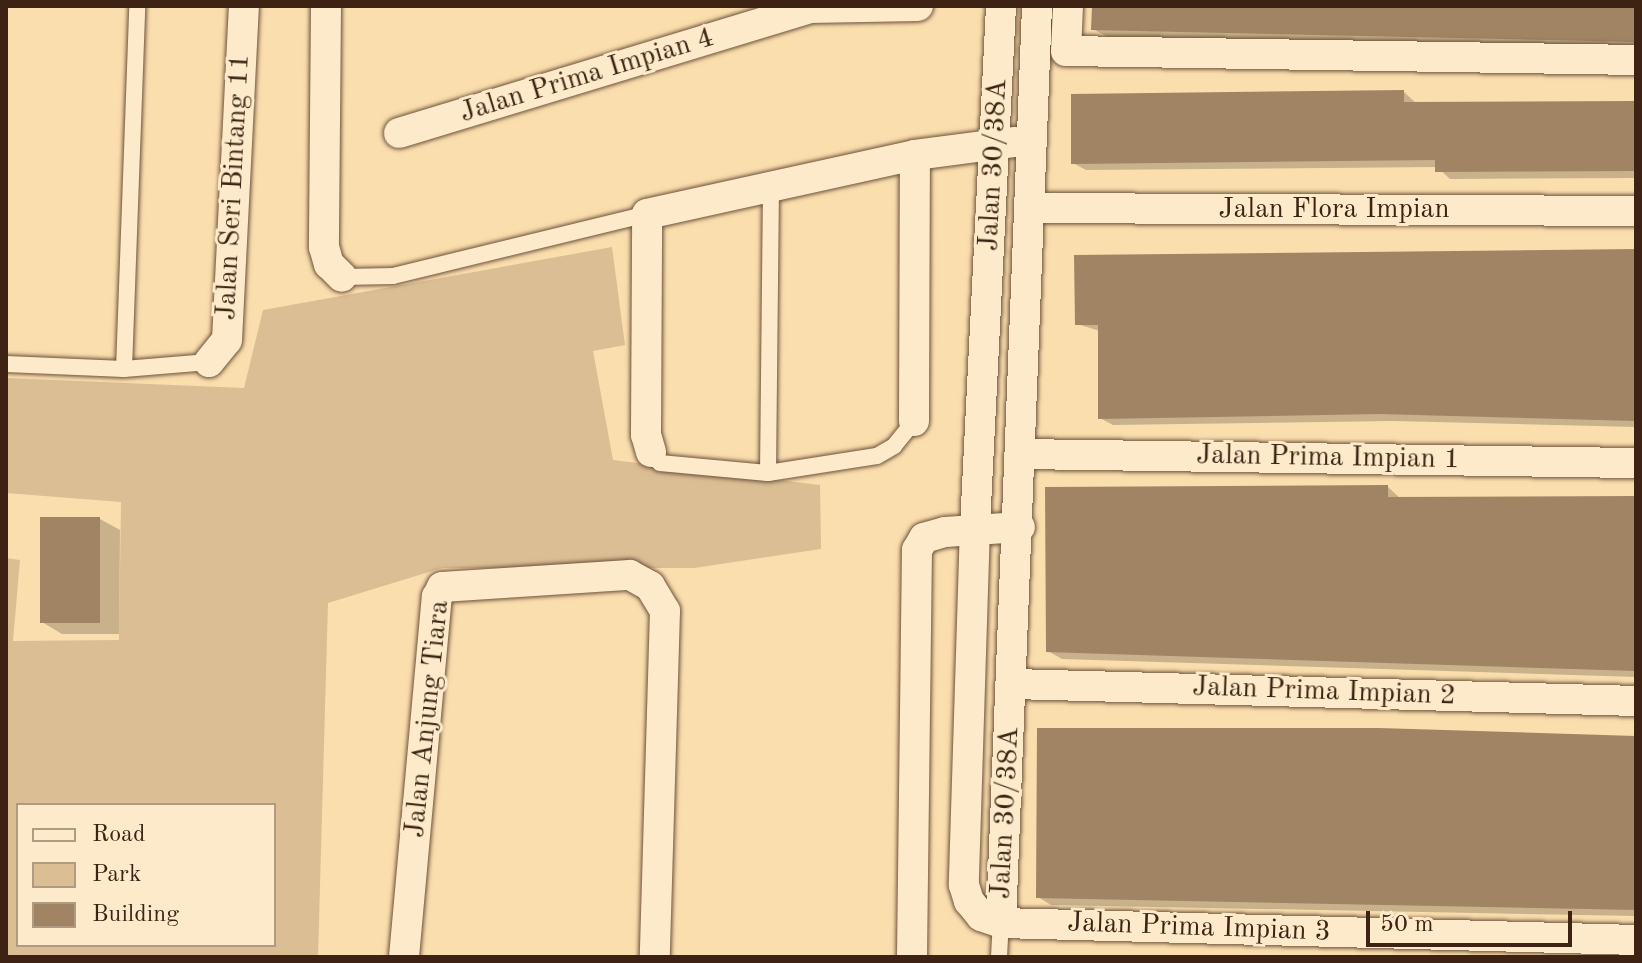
<!DOCTYPE html>
<style>
body{margin:0}
#map{position:relative;width:1642px;height:963px;overflow:hidden;background:#fbdeae;font-family:"Old Standard TT",serif}
div>[style]{position:absolute}
.green>*{inset:0;background:#dbbe94}
.shadow>*{inset:0;background:#0003}
.building>*{inset:0;background:#a08464;transform-origin:0 0}
.roads{filter:drop-shadow(0 0 2px #6d523a) drop-shadow(0 0 2px #6d523a)}
.service>*{height:16px;margin:-8px;padding:0 8px;transform-origin:8px;border-radius:8px;background:#fceaca}
.minor>*{height:30px;margin:-15px;padding:0 15px;transform-origin:15px;border-radius:15px;background:#fceaca}
span{translate:-50% -50%;white-space:nowrap;text-align:center;line-height:1.15;-webkit-text-stroke:6px #fceaca;paint-order:stroke}
.street-label{font-size:28px;color:#3e2314}
.frame{position:absolute;inset:0;border:8px solid #3e2314;pointer-events:none}
.legend{position:absolute;left:16px;top:803px;width:260px;height:144px;box-sizing:border-box;background:#fceaca;border:2px solid #b09a81;margin:0;padding:10px 14px;list-style:none;font-size:24px;color:#3e2314}
.legend li{display:flex;align-items:center;gap:16px;height:40px}
.legend b{width:40px;border:2px solid #b09a81}
.scale{position:absolute;left:1366px;top:911px;width:206px;height:36px;box-sizing:border-box;border:4px solid #3e2314;border-top:0;padding-left:10px;font-size:24px;line-height:28px;white-space:nowrap;color:#3e2314;-webkit-text-stroke:6px #fceaca;paint-order:stroke}
</style>
<div id="map">
<div class="green">
<div style="clip-path:polygon(evenodd,612px 247px,625px 345px,593px 351px,613px 460px,820px 485px,821px 549px,694px 568px,442px 568px,328px 603px,318px 957px,6px 957px,6px 558px,20px 560px,13px 641px,119px 640px,121px 502px,6px 493px,6px 378px,244px 388px,263px 310px,612px 247px,18px 805px,274px 805px,274px 945px,18px 945px,18px 805px)"></div>
</div>
<div class="shadow">
<div style="clip-path:polygon(1094px 6px,1636px 6px,1636px 61px,1128px 49px,1093px 29px)"></div>
<div style="clip-path:polygon(1404px 92px,1417px 104px,1636px 103px,1636px 178px,1450px 179px,1437px 167px,1086px 170px,1073px 163px)"></div>
<div style="clip-path:polygon(1636px 251px,1636px 427px,1393px 421px,1113px 425px,1100px 418px,1100px 331px,1077px 324px)"></div>
<div style="clip-path:polygon(1388px 487px,1401px 499px,1636px 498px,1636px 677px,1062px 659px,1048px 651px)"></div>
<div style="clip-path:polygon(100px 519px,120px 530px,119px 634px,62px 634px,42px 622px)"></div>
<div style="clip-path:polygon(1636px 738px,1636px 916px,1051px 905px,1038px 897px)"></div>
</div>
<div class="building">
<div style="clip-path:polygon(1092px 6px,1636px 6px,1636px 42px,1091px 30px)"></div>
<div style="clip-path:polygon(1404px 90px,1404px 102px,1636px 101px,1636px 171px,1435px 172px,1435px 160px,1071px 164px,1071px 94px)"></div>
<div style="clip-path:polygon(1636px 249px,1636px 421px,1379px 414px,1098px 419px,1098px 325px,1075px 325px,1074px 255px)"></div>
<div style="clip-path:polygon(1388px 485px,1388px 497px,1636px 496px,1636px 671px,1046px 652px,1045px 487px)"></div>
<div style="left:40px;top:517px;width:60px;height:106px"></div>
<div style="clip-path:polygon(1037px 728px,1379px 728px,1636px 736px,1636px 910px,1036px 898px)"></div>
</div>
<div class="roads">
<div class="service">
<div style="left:342px;top:277px;width:51px;rotate:-1.1deg"></div>
<div style="left:393px;top:276px;width:261px;rotate:-13.7deg"></div>
<div style="left:6px;top:364px;width:118px;rotate:2.4deg"></div>
<div style="left:124px;top:369px;width:85px;rotate:-4.7deg"></div>
<div style="left:124px;top:369px;width:363px;rotate:-87.9deg"></div>
<div style="left:651px;top:452px;width:14px;rotate:51deg"></div>
<div style="left:660px;top:463px;width:108px;rotate:5.3deg"></div>
<div style="left:768px;top:473px;width:110px;rotate:-8.9deg"></div>
<div style="left:877px;top:456px;width:20px;rotate:-30deg"></div>
<div style="left:894px;top:446px;width:32px;rotate:-51deg"></div>
<div style="left:768px;top:473px;width:285px;rotate:-89.4deg"></div>
<div style="left:999px;top:957px;width:34px;rotate:-87deg"></div>
</div>
<div class="minor">
<div style="left:326px;top:6px;width:241px;rotate:90.5deg"></div>
<div style="left:324px;top:247px;width:18px;rotate:74deg"></div>
<div style="left:329px;top:264px;width:18px;rotate:45deg"></div>
<div style="left:1001px;top:6px;width:521px;rotate:92.86deg"></div>
<div style="left:975px;top:526px;width:359px;rotate:91.8deg"></div>
<div style="left:964px;top:885px;width:17px;rotate:73deg"></div>
<div style="left:969px;top:901px;width:19px;rotate:51deg"></div>
<div style="left:981px;top:916px;width:21px;rotate:19deg"></div>
<div style="left:1001px;top:923px;width:635px;rotate:1.53deg"></div>
<div style="left:1068px;top:6px;width:45px;rotate:92.5deg"></div>
<div style="left:1066px;top:51px;width:570px;rotate:0.9deg"></div>
<div style="left:399px;top:133px;width:430px;rotate:-16.9deg"></div>
<div style="left:810px;top:8px;width:108px;rotate:-1.1deg"></div>
<div style="left:1032px;top:208px;width:604px;rotate:0.28deg"></div>
<div style="left:209px;top:362px;width:28px;rotate:-51deg"></div>
<div style="left:227px;top:340px;width:334px;rotate:-87.1deg"></div>
<div style="left:914px;top:421px;width:266px;rotate:-89.8deg"></div>
<div style="left:651px;top:452px;width:18px;rotate:-106deg"></div>
<div style="left:646px;top:435px;width:221px;rotate:-89.7deg"></div>
<div style="left:647px;top:214px;width:274px;rotate:-12.4deg"></div>
<div style="left:915px;top:155px;width:101px;rotate:-7.4deg"></div>
<div style="left:1020px;top:454px;width:616px;rotate:0.84deg"></div>
<div style="left:1013px;top:684px;width:623px;rotate:1.56deg"></div>
<div style="left:1001px;top:923px;width:918px;rotate:-87.75deg"></div>
<div style="left:404px;top:957px;width:362px;rotate:-84.8deg"></div>
<div style="left:437px;top:597px;width:11px;rotate:-63deg"></div>
<div style="left:442px;top:587px;width:188px;rotate:-3.7deg"></div>
<div style="left:630px;top:575px;width:23px;rotate:29deg"></div>
<div style="left:650px;top:586px;width:29px;rotate:59deg"></div>
<div style="left:665px;top:611px;width:346px;rotate:91.7deg"></div>
<div style="left:912px;top:957px;width:407px;rotate:-89.3deg"></div>
<div style="left:917px;top:550px;width:14px;rotate:-60deg"></div>
<div style="left:924px;top:538px;width:22px;rotate:-16deg"></div>
<div style="left:945px;top:532px;width:75px;rotate:-3.8deg"></div>
</div>
</div>
<div class="street-label">
<span style="left:587px;top:76px;rotate:-17deg">Jalan Prima Impian 4</span>
<span style="left:994px;top:165px;rotate:-87deg">Jalan 30/38A</span>
<span style="left:234px;top:187px;rotate:-87deg">Jalan Seri Bintang 11</span>
<span style="left:1334px;top:210px">Jalan Flora Impian</span>
<span style="left:1328px;top:458px;rotate:1deg">Jalan Prima Impian 1</span>
<span style="left:1324px;top:692px;rotate:2deg">Jalan Prima Impian 2</span>
<span style="left:428px;top:719px;rotate:-84deg">Jalan Anjung Tiara</span>
<span style="left:1006px;top:813px;rotate:-87deg">Jalan 30/38A</span>
<span style="left:1199px;top:928px;rotate:2deg">Jalan Prima Impian 3</span>
</div>
<div class="frame"></div>
<ul class="legend">
<li><b style="height:10px;background:#fceaca"></b>Road</li>
<li><b style="height:22px;background:#dbbe94"></b>Park</li>
<li><b style="height:22px;background:#a08464"></b>Building</li>
</ul>
<div class="scale">50 m</div>
</div>
